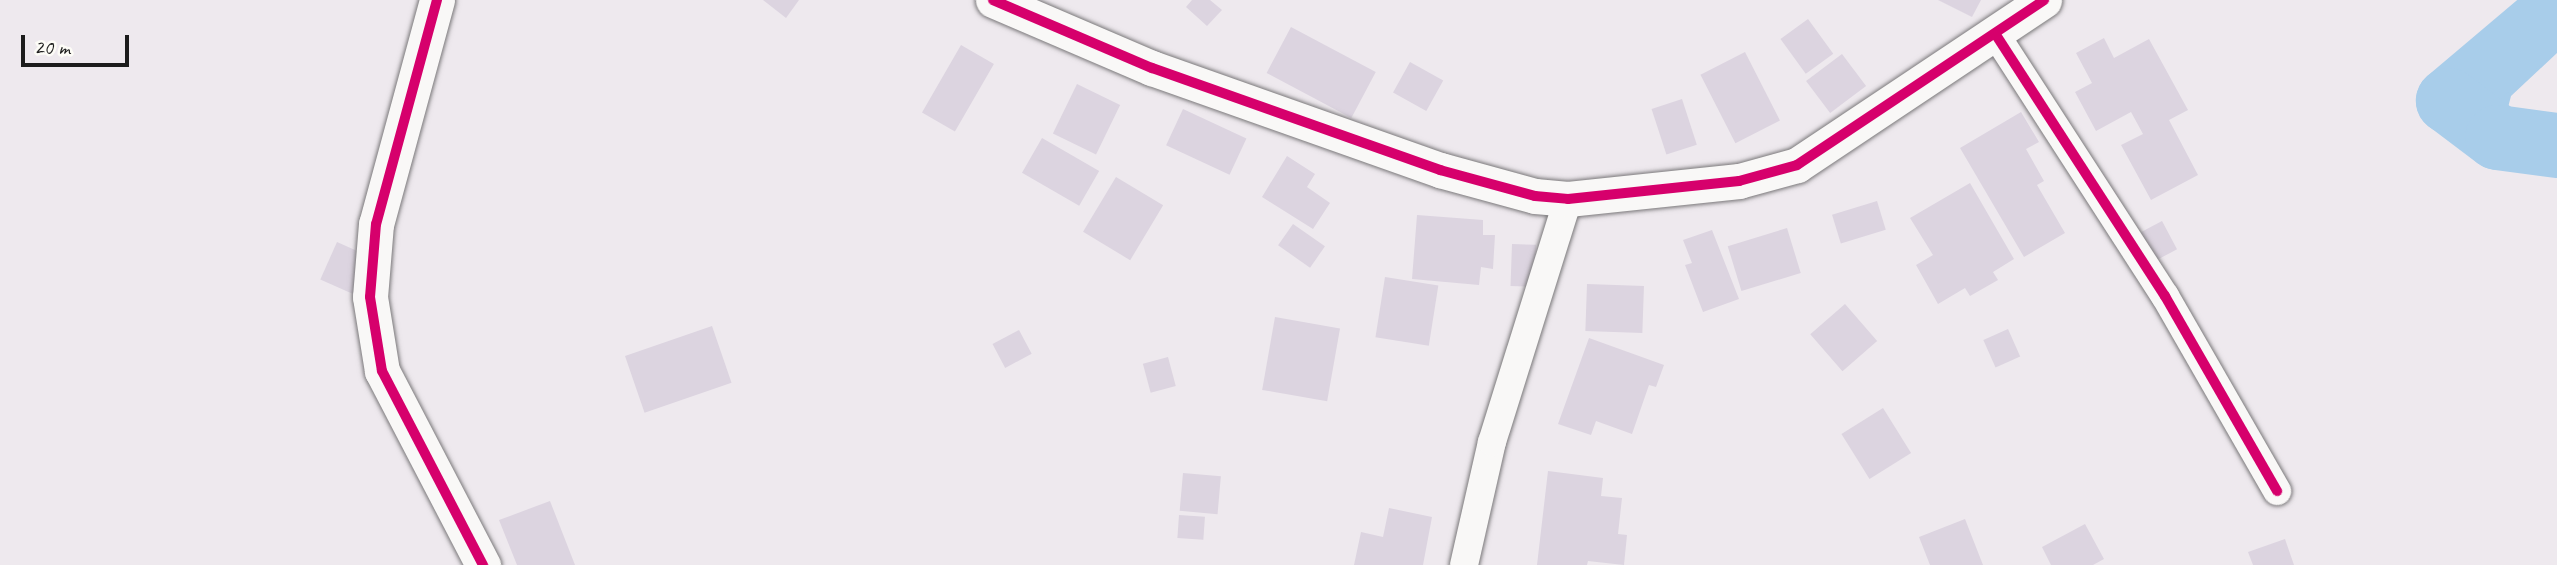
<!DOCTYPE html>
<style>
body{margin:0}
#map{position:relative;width:2557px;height:565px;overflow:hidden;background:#eee9ee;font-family:Caveat,sans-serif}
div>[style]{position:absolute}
.water>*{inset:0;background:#a8cdea}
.river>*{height:65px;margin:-32.5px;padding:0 32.5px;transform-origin:32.5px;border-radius:32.5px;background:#a8cdea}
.building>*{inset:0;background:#dcd4e0;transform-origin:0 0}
.roads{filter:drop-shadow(0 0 2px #7a787a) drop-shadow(0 0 2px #7a787a)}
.minor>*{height:28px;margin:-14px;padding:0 14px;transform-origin:14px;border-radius:14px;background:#f9f8f7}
.tertiary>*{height:35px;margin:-17.5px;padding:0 17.5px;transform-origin:17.5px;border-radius:17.5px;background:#f9f8f7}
.cycleway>*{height:10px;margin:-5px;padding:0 5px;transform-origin:5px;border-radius:5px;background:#d6006c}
span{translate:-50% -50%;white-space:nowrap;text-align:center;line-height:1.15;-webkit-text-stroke:5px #fdfcf7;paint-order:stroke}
.scale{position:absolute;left:21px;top:35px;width:108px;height:32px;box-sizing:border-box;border:4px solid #1c1c1c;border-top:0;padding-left:9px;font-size:21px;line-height:24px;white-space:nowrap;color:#1c1c1c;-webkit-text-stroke:5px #fdfcf7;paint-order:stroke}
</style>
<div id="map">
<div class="water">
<div style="clip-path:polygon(2557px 27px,2557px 53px,2511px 96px,2504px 123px,2543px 154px,2557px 157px,2557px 172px,2512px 166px,2473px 136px,2492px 93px,2531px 47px)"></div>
</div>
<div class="river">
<div style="left:2557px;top:8px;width:143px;rotate:139.8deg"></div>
<div style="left:2448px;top:100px;width:61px;rotate:37.1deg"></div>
<div style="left:2497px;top:137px;width:61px;rotate:7.6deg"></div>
</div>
<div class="building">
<div style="clip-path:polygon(763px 0,799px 0,786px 18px)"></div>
<div style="clip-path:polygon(1192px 0,1210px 0,1222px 10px,1207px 26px,1186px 7px)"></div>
<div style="clip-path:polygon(1938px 0,1981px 0,1972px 17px)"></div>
<div style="left:1808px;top:19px;width:43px;height:34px;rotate:54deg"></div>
<div style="left:1291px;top:27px;width:96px;height:52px;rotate:28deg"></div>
<div style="clip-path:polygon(2104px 38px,2114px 58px,2149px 39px,2188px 110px,2169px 120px,2198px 175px,2151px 200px,2121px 145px,2143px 134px,2131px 112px,2096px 131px,2075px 92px,2092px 83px,2076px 53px)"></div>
<div style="left:961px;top:45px;width:38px;height:78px;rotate:30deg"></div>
<div style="left:1745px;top:52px;width:77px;height:50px;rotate:63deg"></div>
<div style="left:1842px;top:54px;width:40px;height:45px;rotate:53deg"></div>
<div style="left:1410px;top:62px;width:38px;height:35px;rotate:29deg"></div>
<div style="left:1077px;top:84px;width:48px;height:55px;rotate:26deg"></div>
<div style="left:1682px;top:99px;width:48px;height:32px;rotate:72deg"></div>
<div style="left:1183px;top:109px;width:70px;height:40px;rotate:25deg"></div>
<div style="clip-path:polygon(2021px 112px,2039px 142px,2026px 149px,2044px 181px,2037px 185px,2065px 233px,2024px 257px,1960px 148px)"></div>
<div style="left:1042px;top:138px;width:66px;height:40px;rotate:30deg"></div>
<div style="clip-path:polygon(1287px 156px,1315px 174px,1307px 187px,1330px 203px,1313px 229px,1262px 197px)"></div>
<div style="left:1116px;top:177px;width:55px;height:64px;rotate:31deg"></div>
<div style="clip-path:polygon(1970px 183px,2014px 259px,1993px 272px,1998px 280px,1970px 296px,1965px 288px,1938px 304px,1916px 265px,1933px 255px,1910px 218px)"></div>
<div style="left:1877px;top:201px;width:30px;height:47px;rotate:73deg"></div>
<div style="clip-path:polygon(1417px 215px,1483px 220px,1483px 235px,1495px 235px,1493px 269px,1481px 267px,1479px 285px,1412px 279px)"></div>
<div style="left:2162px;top:221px;width:32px;height:24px;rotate:62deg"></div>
<div style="left:1293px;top:224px;width:39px;height:26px;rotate:35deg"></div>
<div style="left:1787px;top:228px;width:47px;height:62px;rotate:73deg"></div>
<div style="clip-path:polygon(1712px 230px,1739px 299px,1703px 312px,1685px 265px,1692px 263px,1683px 240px)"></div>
<div style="left:337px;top:242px;width:42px;height:41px;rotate:24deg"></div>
<div style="left:1512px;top:244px;width:24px;height:42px;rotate:2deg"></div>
<div style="left:1385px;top:277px;width:54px;height:61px;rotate:9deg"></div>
<div style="left:1587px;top:284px;width:57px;height:47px;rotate:2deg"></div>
<div style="left:1845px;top:304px;width:49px;height:46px;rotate:49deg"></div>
<div style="left:1275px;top:317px;width:66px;height:74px;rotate:10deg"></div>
<div style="left:712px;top:326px;width:60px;height:92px;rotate:71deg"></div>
<div style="left:2008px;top:329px;width:30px;height:27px;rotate:66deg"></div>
<div style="left:1019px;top:330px;width:27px;height:30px;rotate:62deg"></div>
<div style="clip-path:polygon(1589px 338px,1664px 365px,1656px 387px,1649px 385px,1632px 434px,1596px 421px,1591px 435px,1558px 424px)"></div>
<div style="left:1168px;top:357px;width:30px;height:26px;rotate:75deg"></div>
<div style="left:1883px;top:408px;width:53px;height:49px;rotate:58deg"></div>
<div style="clip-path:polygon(1548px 471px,1603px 478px,1601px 496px,1622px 498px,1618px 534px,1627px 535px,1624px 565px,1588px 561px,1587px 565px,1537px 565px)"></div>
<div style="left:1183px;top:473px;width:38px;height:38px;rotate:5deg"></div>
<div style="clip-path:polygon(550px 501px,575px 565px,517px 565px,499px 520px)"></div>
<div style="clip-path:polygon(1389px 508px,1432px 517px,1423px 565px,1354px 565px,1361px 532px,1383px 537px)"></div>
<div style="left:1179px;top:515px;width:26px;height:23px;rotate:4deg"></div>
<div style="clip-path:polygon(1965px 519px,1983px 565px,1930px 565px,1919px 537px)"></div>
<div style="clip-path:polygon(2085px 524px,2104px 559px,2093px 565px,2051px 565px,2042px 547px)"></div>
<div style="clip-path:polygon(2285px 539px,2294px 565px,2253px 565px,2248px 552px)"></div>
</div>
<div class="roads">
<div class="minor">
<div style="left:1996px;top:35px;width:311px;rotate:57.1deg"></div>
<div style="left:2165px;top:296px;width:225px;rotate:60.1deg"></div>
<div style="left:1464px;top:565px;width:126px;rotate:-77.2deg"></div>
<div style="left:1492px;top:442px;width:255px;rotate:-72.6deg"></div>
</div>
<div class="tertiary">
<div style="left:437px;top:0;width:232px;rotate:105.2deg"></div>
<div style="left:376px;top:224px;width:73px;rotate:94.7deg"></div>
<div style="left:370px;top:297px;width:75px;rotate:80.8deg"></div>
<div style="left:382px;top:371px;width:219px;rotate:62.5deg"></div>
<div style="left:993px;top:0;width:173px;rotate:23.2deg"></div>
<div style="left:1152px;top:68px;width:306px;rotate:19.5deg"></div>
<div style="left:1440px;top:170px;width:98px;rotate:15.3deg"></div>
<div style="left:1535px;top:196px;width:33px;rotate:5deg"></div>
<div style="left:1568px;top:199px;width:172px;rotate:-6deg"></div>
<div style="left:1739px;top:181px;width:60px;rotate:-15.4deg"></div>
<div style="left:1797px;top:165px;width:297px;rotate:-33.7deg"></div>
</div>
</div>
<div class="cycleway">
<div style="left:437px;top:0;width:232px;rotate:105.2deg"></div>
<div style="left:376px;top:224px;width:73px;rotate:94.7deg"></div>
<div style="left:370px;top:297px;width:75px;rotate:80.8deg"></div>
<div style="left:382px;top:371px;width:219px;rotate:62.5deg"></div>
<div style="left:993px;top:0;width:173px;rotate:23.2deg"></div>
<div style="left:1152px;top:68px;width:306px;rotate:19.5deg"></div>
<div style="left:1440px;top:170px;width:98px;rotate:15.3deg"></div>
<div style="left:1535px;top:196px;width:33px;rotate:5deg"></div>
<div style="left:1568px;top:199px;width:172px;rotate:-6deg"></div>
<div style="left:1739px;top:181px;width:60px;rotate:-15.4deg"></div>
<div style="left:1797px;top:165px;width:297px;rotate:-33.7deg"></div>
<div style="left:1996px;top:35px;width:311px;rotate:57.1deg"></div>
<div style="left:2165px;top:296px;width:225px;rotate:60.1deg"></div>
</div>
<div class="scale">20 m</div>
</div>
